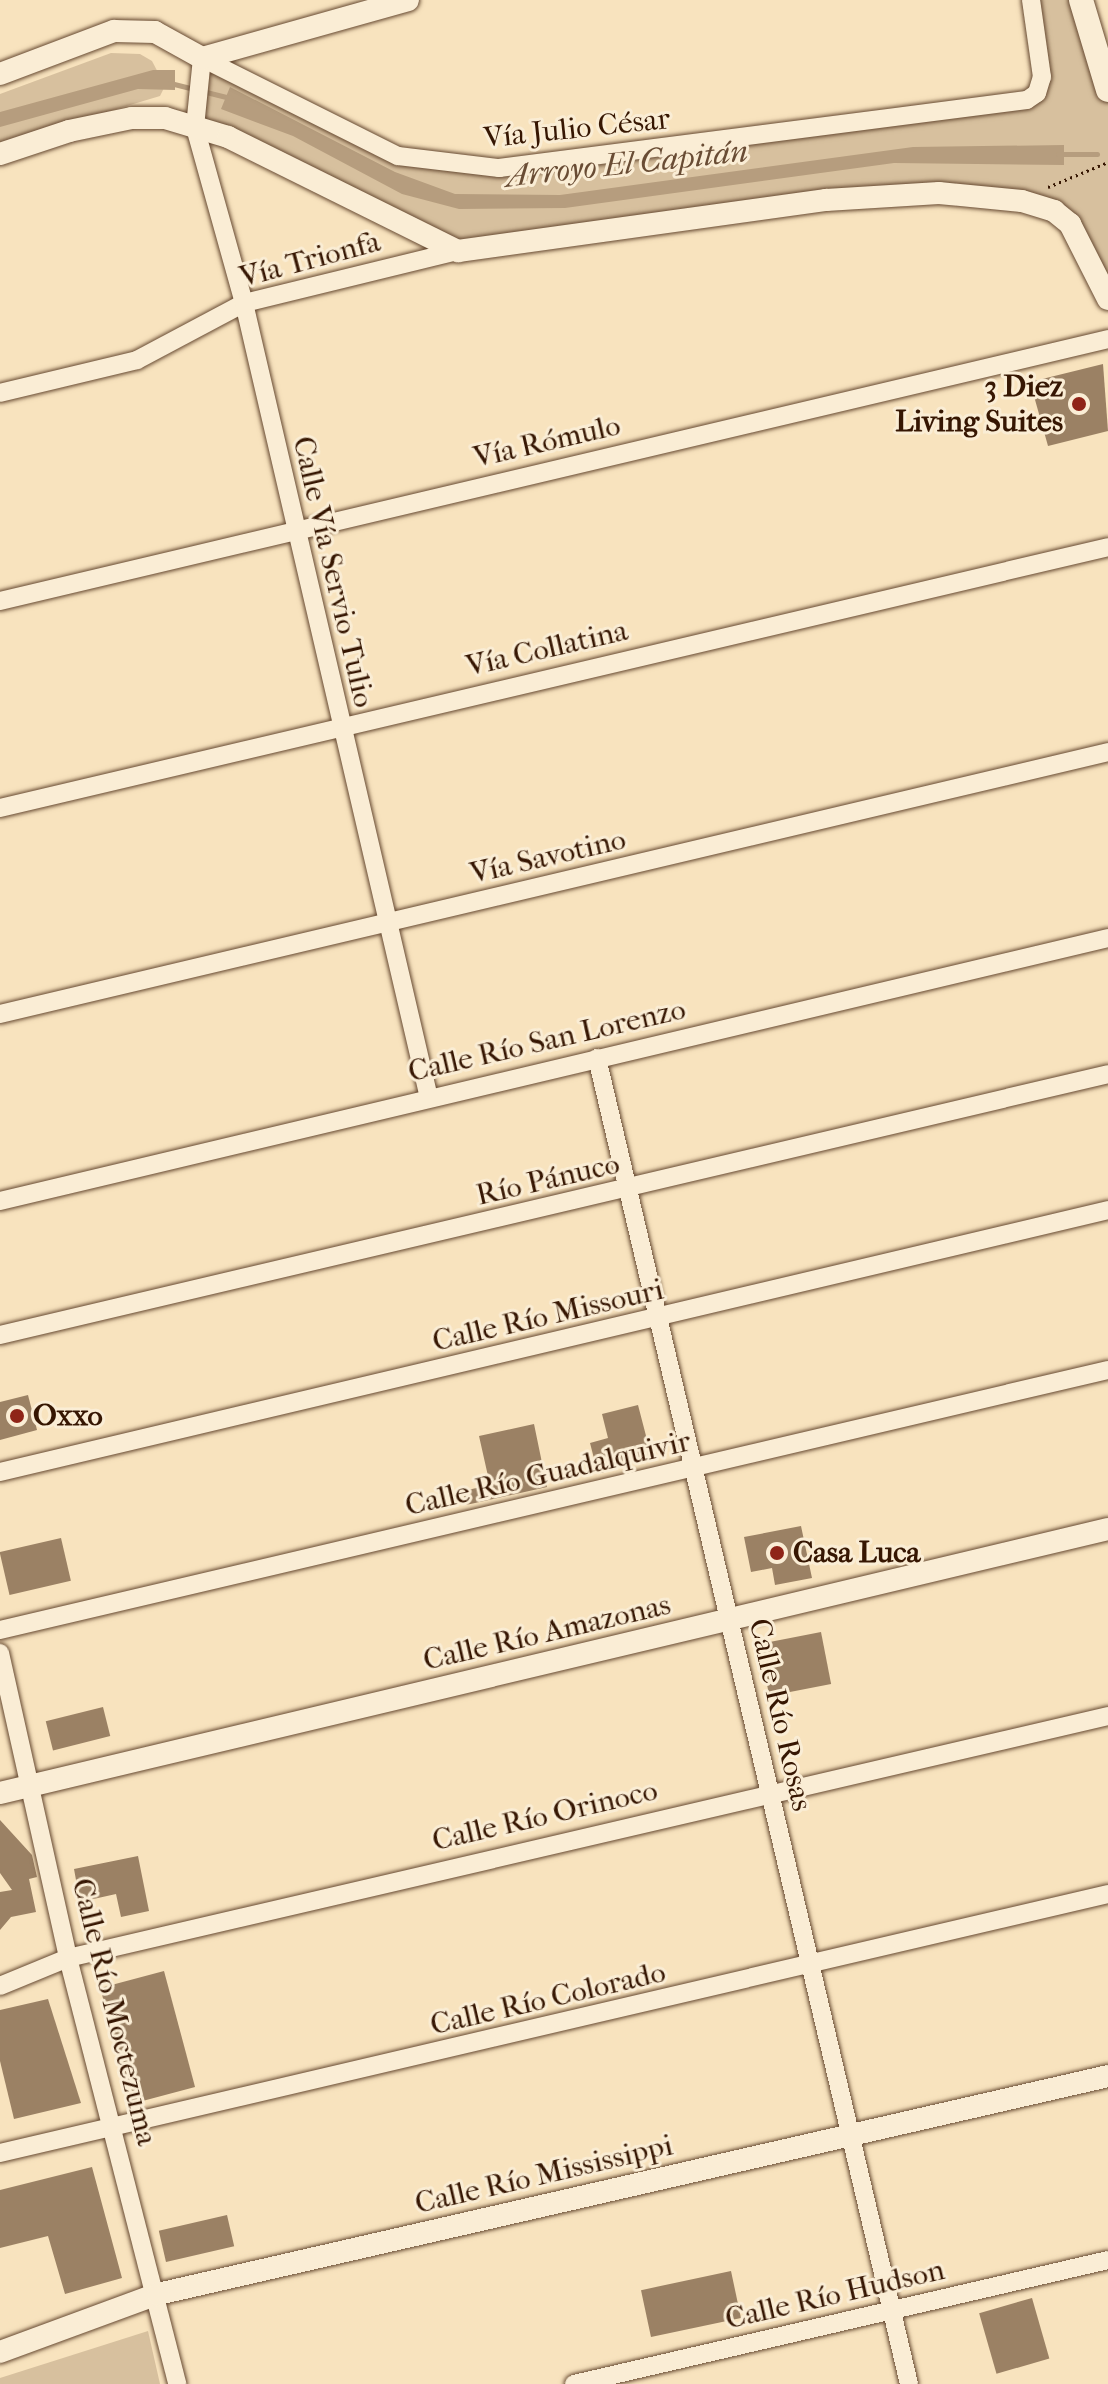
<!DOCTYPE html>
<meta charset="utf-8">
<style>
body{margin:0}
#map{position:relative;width:1108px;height:2384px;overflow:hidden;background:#f8e3be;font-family:"IM FELL French Canon",serif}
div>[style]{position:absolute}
.green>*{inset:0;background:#d7c09e}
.water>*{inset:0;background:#b69d7e}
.stream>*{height:5px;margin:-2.5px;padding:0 2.5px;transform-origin:2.5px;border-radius:2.5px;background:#b69d7e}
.building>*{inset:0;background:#9b8164;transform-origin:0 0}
.path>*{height:3px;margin-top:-1.5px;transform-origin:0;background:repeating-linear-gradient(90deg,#361602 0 2px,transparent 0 6px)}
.roads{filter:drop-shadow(0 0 2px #664931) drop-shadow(0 0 2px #664931)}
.minor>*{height:18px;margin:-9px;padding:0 9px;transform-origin:9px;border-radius:9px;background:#faedd5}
.tertiary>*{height:22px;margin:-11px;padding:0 11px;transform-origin:11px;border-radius:11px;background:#faedd5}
.secondary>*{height:24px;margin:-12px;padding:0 12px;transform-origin:12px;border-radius:12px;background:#faedd5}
.dots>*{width:22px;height:22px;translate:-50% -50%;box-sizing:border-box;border:4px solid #faedd5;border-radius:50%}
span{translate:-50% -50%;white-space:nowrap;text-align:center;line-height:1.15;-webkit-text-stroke:6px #faedd5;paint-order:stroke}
.street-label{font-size:30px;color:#361602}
.poi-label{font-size:30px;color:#361602;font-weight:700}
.right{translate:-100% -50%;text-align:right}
.left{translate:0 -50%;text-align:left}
.water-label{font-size:32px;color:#694c34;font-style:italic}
</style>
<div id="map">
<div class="green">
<div style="clip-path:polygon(1034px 0,1081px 0,1108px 90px,1108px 309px,1093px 262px,1040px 205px,939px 193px,458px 251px,195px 127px,202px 58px,368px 139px,462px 168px,1027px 100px,1042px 77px)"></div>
<div style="clip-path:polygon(111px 53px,140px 54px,152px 61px,165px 86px,160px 96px,0 144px,0 94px)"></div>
<div style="clip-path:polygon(148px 2331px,160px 2384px,0 2384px,0 2378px)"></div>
</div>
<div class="water">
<div style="clip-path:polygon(153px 70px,175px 70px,175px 90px,138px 89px,0 127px,0 112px)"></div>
<div style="clip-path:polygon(230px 87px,395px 172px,455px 194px,560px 195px,913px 147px,1064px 145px,1064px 165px,894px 163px,565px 208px,459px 209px,402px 194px,293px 136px,221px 109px)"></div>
</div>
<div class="stream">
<div style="left:170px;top:83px;width:62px;rotate:14deg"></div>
<div style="left:1058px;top:154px;width:39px"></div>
</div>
<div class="building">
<div style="clip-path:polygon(1103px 364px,1108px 431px,1048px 446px,1030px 382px)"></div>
<div style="clip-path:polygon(28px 1395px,37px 1430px,0 1440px,0 1402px)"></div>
<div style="clip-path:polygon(638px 1405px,651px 1455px,610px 1465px,611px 1470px,598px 1474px,590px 1443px,608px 1438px,602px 1414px)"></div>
<div style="clip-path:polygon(534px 1424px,547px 1487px,466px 1505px,463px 1491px,490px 1485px,479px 1436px)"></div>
<div style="clip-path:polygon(801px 1526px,812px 1578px,775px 1585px,772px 1568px,751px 1572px,744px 1537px)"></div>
<div style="left:61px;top:1538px;width:44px;height:63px;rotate:77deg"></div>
<div style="left:821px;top:1632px;width:53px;height:63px;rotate:79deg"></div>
<div style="left:103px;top:1707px;width:30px;height:59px;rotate:76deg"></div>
<div style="clip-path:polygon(0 1820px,32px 1855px,37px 1877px,29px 1879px,36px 1912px,11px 1917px,0 1930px,0 1892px,12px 1890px,0 1873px)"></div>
<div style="clip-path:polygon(138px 1856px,149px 1911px,121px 1917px,116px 1894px,80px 1902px,74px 1869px)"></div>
<div style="left:164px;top:1971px;width:120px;height:66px;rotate:75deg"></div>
<div style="clip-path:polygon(48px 1999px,81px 2103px,14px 2119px,0 2061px,0 2010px)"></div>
<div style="clip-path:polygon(92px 2167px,122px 2278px,65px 2294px,48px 2236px,0 2248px,0 2190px)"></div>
<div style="left:227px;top:2215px;width:32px;height:70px;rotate:77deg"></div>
<div style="left:731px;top:2271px;width:48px;height:92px;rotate:78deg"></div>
<div style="left:1032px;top:2298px;width:63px;height:55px;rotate:74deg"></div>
</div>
<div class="path">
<div style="left:1048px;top:187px;width:65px;rotate:-22.6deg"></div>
</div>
<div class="roads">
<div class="minor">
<div style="left:0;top:393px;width:141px;rotate:-13.5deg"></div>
<div style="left:137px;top:360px;width:121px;rotate:-28deg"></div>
<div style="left:244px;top:303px;width:220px;rotate:-13.7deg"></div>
<div style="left:0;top:601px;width:1139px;rotate:-13.3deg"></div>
<div style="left:0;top:808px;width:1138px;rotate:-13.25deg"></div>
<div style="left:0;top:1014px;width:1139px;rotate:-13.3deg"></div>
<div style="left:597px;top:1058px;width:1362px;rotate:76.76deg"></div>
<div style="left:429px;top:1098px;width:816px;rotate:-103.1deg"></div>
<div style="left:244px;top:303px;width:183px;rotate:-105.6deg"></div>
<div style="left:195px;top:127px;width:69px;rotate:-84.2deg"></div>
<div style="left:202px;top:58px;width:219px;rotate:26.6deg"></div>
<div style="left:398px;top:156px;width:102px;rotate:6.8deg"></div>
<div style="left:499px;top:168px;width:532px;rotate:-7.34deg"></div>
<div style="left:1027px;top:100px;width:12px;rotate:-35deg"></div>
<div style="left:1037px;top:93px;width:17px;rotate:-73deg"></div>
<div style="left:1042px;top:77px;width:78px;rotate:-98.1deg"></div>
<div style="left:0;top:1201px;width:1139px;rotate:-13.35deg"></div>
<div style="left:0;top:1335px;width:1138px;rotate:-13.25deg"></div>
<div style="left:0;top:1472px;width:1139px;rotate:-13.3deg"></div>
<div style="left:0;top:1630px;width:1138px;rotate:-13.21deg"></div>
<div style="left:0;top:1653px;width:312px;rotate:77.4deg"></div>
<div style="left:68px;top:1958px;width:440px;rotate:75.6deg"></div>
<div style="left:0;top:1986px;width:74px;rotate:-22.4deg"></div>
<div style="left:68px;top:1958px;width:1068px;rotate:-13.1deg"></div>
<div style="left:0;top:2153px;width:1138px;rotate:-13.16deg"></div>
<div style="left:574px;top:2384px;width:548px;rotate:-13.07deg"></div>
</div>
<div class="tertiary">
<div style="left:0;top:74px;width:122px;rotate:-20.7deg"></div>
<div style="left:114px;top:31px;width:41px;rotate:1.4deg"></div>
<div style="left:155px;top:32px;width:54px;rotate:29deg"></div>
<div style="left:202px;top:58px;width:214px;rotate:-15.7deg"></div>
<div style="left:0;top:154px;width:73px;rotate:-18.4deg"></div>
<div style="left:69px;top:131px;width:64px;rotate:-11.7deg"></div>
<div style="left:132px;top:118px;width:33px"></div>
<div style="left:165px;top:118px;width:66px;rotate:16.8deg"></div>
<div style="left:228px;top:137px;width:257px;rotate:26.4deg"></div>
<div style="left:458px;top:251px;width:372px;rotate:-7.9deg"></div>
<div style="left:826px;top:200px;width:113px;rotate:-3.5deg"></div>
<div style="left:939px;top:193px;width:83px;rotate:5.5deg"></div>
<div style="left:1022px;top:201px;width:34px;rotate:17deg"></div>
<div style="left:1054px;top:211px;width:21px;rotate:39deg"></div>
<div style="left:1070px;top:224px;width:84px;rotate:63.1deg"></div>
<div style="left:0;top:1793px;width:1139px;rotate:-13.4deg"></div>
<div style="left:0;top:2352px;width:168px;rotate:-20.2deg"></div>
<div style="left:158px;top:2294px;width:975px;rotate:-12.92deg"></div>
</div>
<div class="secondary">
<div style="left:1081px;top:0;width:94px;rotate:73.3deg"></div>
</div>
</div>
<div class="dots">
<div style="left:1079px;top:404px;background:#8f2418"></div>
<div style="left:17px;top:1416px;background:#8f2418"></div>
<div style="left:777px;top:1553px;background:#8f2418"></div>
</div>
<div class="street-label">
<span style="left:577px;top:129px;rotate:-6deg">Vía Julio César</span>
<span style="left:310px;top:260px;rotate:-15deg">Vía Trionfa</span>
<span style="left:547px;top:442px;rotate:-13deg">Vía Rómulo</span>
<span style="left:333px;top:572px;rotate:77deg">Calle Vía Servio Tulio</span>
<span style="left:547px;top:649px;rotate:-13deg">Vía Collatina</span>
<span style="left:548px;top:857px;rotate:-13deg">Vía Savotino</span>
<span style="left:547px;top:1041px;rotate:-13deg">Calle Río San Lorenzo</span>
<span style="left:548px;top:1180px;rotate:-13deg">Río Pánuco</span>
<span style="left:548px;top:1316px;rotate:-13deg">Calle Río Missouri</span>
<span style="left:548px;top:1474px;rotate:-13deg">Calle Río Guadalquivir</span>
<span style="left:547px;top:1633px;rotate:-13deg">Calle Río Amazonas</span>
<span style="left:780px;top:1715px;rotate:77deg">Calle Río Rosas</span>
<span style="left:545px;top:1816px;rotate:-13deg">Calle Río Orinoco</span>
<span style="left:548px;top:1999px;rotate:-13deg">Calle Río Colorado</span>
<span style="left:114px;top:2012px;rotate:76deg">Calle Río Moctezuma</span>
<span style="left:544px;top:2175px;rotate:-13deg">Calle Río Mississippi</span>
<span style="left:835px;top:2295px;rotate:-13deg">Calle Río Hudson</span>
</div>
<div class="poi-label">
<span class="right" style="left:1063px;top:404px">3 Diez<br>Living Suites</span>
<span class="left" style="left:33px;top:1416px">Oxxo</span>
<span class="left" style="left:793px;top:1553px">Casa Luca</span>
</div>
<div class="water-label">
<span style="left:627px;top:164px;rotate:-6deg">Arroyo El Capitán</span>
</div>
</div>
